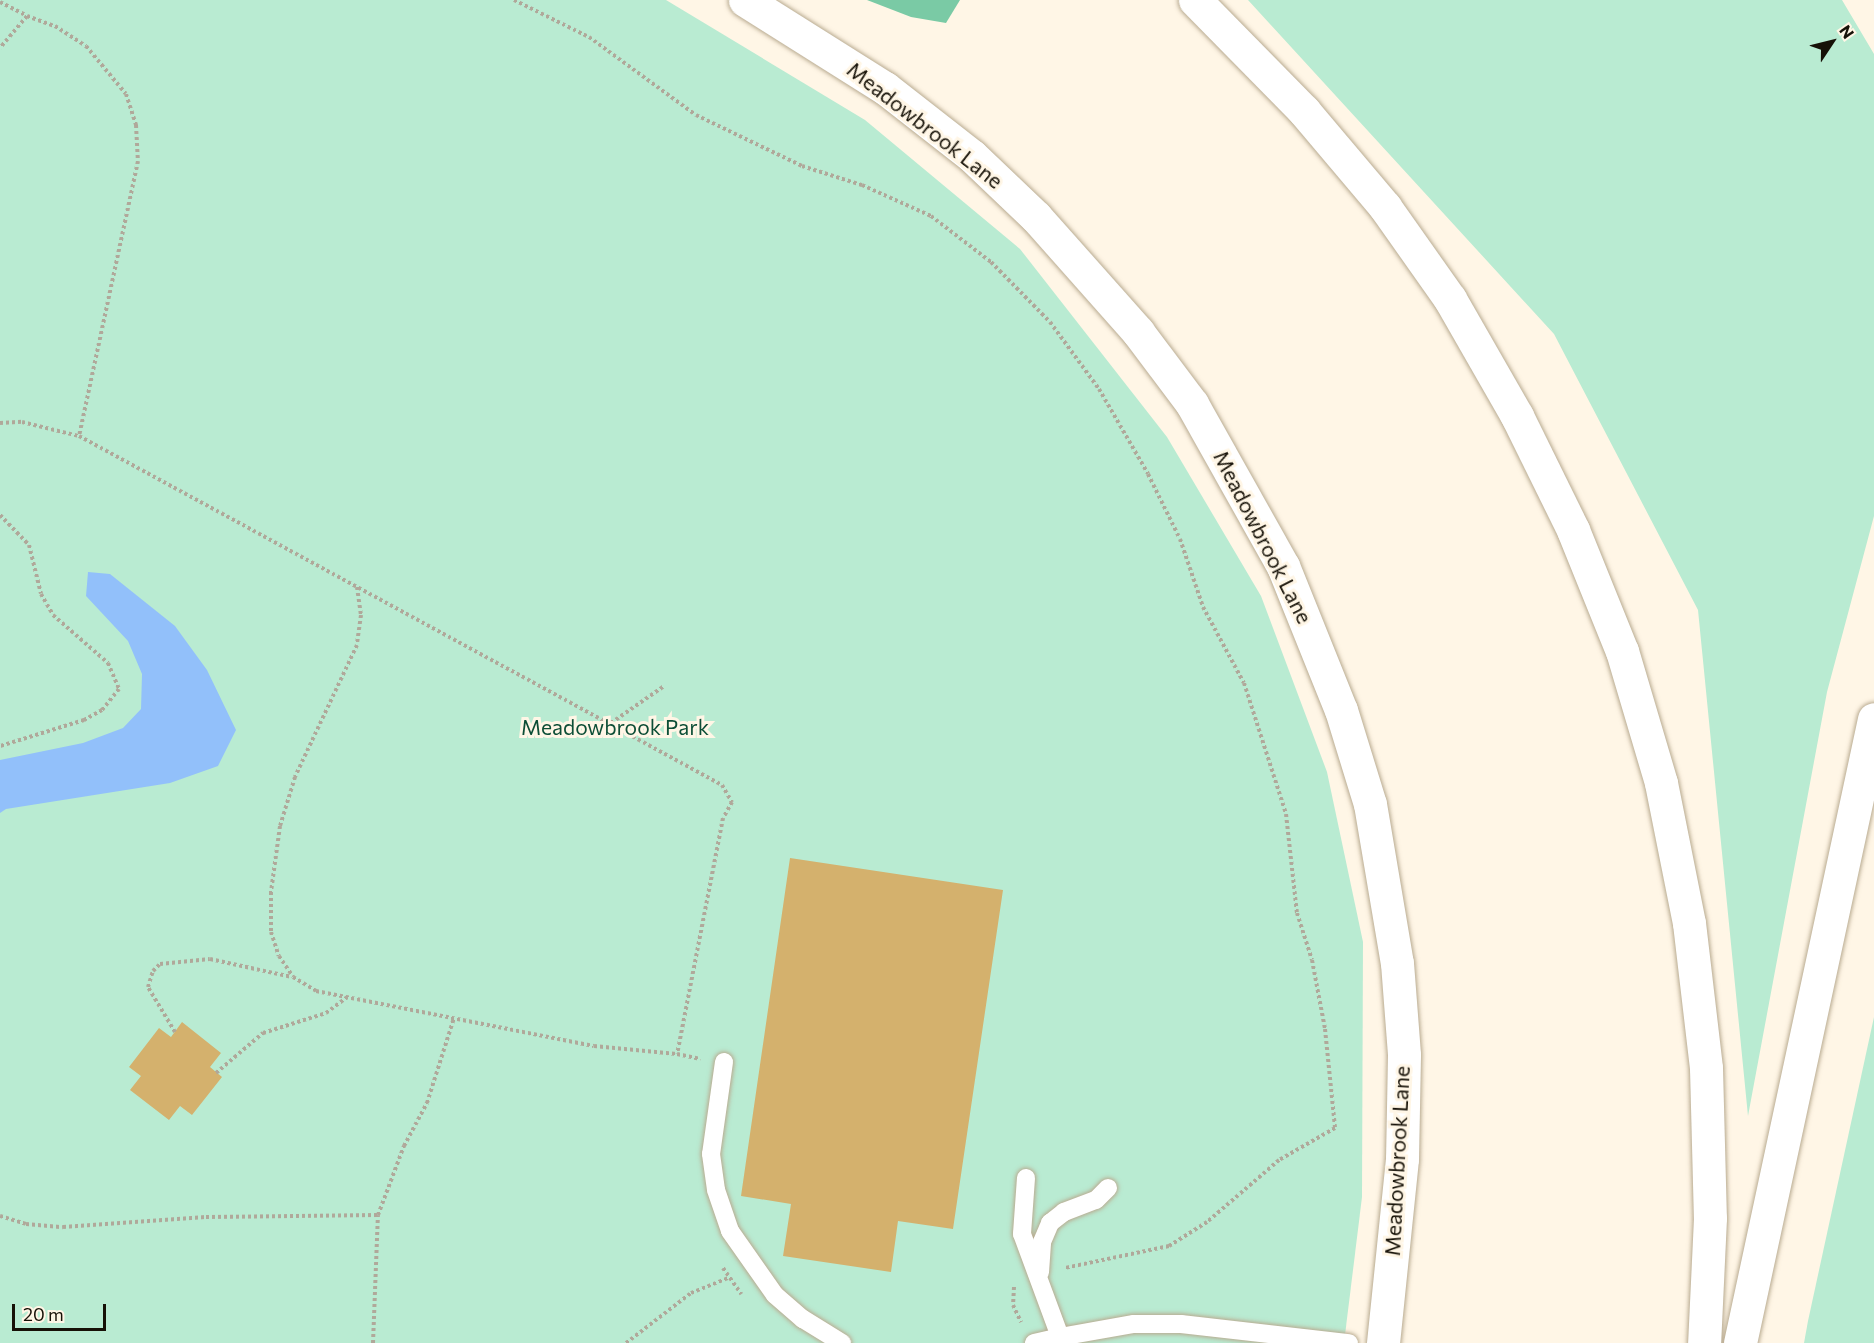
<!DOCTYPE html>
<style>
body{margin:0}
#map{position:relative;width:1874px;height:1343px;overflow:hidden;background:#fff6e6;font-family:Commissioner,sans-serif}
div>[style]{position:absolute}
.green>*{inset:0;background:#b9ebd2}
.forest>*{inset:0;background:#7acaa5}
.water>*{inset:0;background:#92c0fa}
.building>*{inset:0;background:#d4b16d}
.path>*{height:4px;margin-top:-2px;transform-origin:0;background:repeating-linear-gradient(90deg,#b0a89a 0 3px,transparent 0 6px)}
.roads{filter:drop-shadow(0 0 2px #b9ab91) drop-shadow(0 0 2px #b9ab91)}
.lane>*{height:18px;margin:-9px;padding:0 9px;transform-origin:9px;border-radius:9px;background:#fff}
.street>*{height:33px;margin:-16.5px;padding:0 16.5px;transform-origin:16.5px;border-radius:16.5px;background:#fff}
.highway>*{height:33px;margin:-16.5px;padding:0 16.5px;transform-origin:16.5px;border-radius:16.5px;background:#fff}
span{translate:-50% -50%;white-space:nowrap;text-align:center;line-height:1.15;-webkit-text-stroke:6px #fff6e6;paint-order:stroke}
.street-label{font-size:21px;color:#161107}
.park-label{font-size:21px;color:#0d4e36}
.north{position:absolute;left:1802px;top:12px;width:60px;height:60px;-webkit-text-stroke:4px #fff6e6;paint-order:stroke;rotate:55deg;font-size:16px;font-weight:700;line-height:24px;text-align:center;color:#161107}
.north::after{content:'';display:block;margin:auto;width:21px;height:27px;background:#161107;clip-path:polygon(50% 0,100% 100%,50% 72%,0 100%)}
.scale{position:absolute;left:12px;top:1304px;width:94px;height:27px;box-sizing:border-box;border:3px solid #161107;border-top:0;padding-left:8px;font-size:18px;line-height:21px;white-space:nowrap;color:#161107;-webkit-text-stroke:4px #fff6e6;paint-order:stroke}
</style>
<div id="map">
<div class="green">
<div style="clip-path:polygon(0 0,666px 0,865px 120px,1020px 249px,1167px 437px,1261px 596px,1327px 772px,1363px 942px,1362px 1197px,1344px 1343px,0 1343px)"></div>
<div style="clip-path:polygon(1248px 0,1842px 0,1874px 54px,1874px 516px,1827px 692px,1748px 1116px,1698px 610px,1554px 334px)"></div>
<div style="clip-path:polygon(1874px 1017px,1874px 1343px,1804px 1343px,1808px 1321px)"></div>
</div>
<div class="forest">
<div style="clip-path:polygon(867px 0,960px 0,946px 23px,911px 17px)"></div>
</div>
<div class="water">
<div style="clip-path:polygon(88px 572px,110px 574px,175px 626px,207px 670px,236px 730px,218px 766px,170px 783px,6px 809px,0 813px,0 760px,83px 743px,123px 728px,141px 709px,142px 674px,128px 641px,86px 596px)"></div>
</div>
<div class="building">
<div style="clip-path:polygon(790px 858px,1003px 890px,953px 1229px,898px 1221px,891px 1272px,783px 1256px,791px 1204px,741px 1196px)"></div>
<div style="clip-path:polygon(182px 1022px,221px 1053px,210px 1067px,222px 1077px,192px 1115px,180px 1106px,169px 1120px,130px 1090px,141px 1076px,129px 1067px,159px 1028px,171px 1037px)"></div>
</div>
<div class="path">
<div style="left:514px;top:0;width:84px;rotate:26.3deg"></div>
<div style="left:589px;top:37px;width:132px;rotate:36.1deg"></div>
<div style="left:696px;top:115px;width:118px;rotate:25.7deg"></div>
<div style="left:802px;top:166px;width:63px;rotate:17.6deg"></div>
<div style="left:862px;top:185px;width:76px;rotate:24.2deg"></div>
<div style="left:931px;top:216px;width:76px;rotate:37.5deg"></div>
<div style="left:991px;top:262px;width:84px;rotate:45.5deg"></div>
<div style="left:1050px;top:322px;width:83px;rotate:53.8deg"></div>
<div style="left:1099px;top:389px;width:98px;rotate:60deg"></div>
<div style="left:1148px;top:474px;width:72px;rotate:63.8deg"></div>
<div style="left:1180px;top:539px;width:72px;rotate:71.3deg"></div>
<div style="left:1203px;top:607px;width:86px;rotate:61.7deg"></div>
<div style="left:1244px;top:683px;width:138px;rotate:72.2deg"></div>
<div style="left:1286px;top:814px;width:100px;rotate:83.7deg"></div>
<div style="left:1297px;top:913px;width:49px;rotate:72.3deg"></div>
<div style="left:1312px;top:960px;width:70px;rotate:79.3deg"></div>
<div style="left:1325px;top:1029px;width:100px;rotate:84.2deg"></div>
<div style="left:1335px;top:1128px;width:64px;rotate:150.3deg"></div>
<div style="left:1279px;top:1160px;width:95px;rotate:139.3deg"></div>
<div style="left:1207px;top:1222px;width:45px;rotate:147.7deg"></div>
<div style="left:1169px;top:1246px;width:106px;rotate:168.1deg"></div>
<div style="left:0;top:2px;width:30px;rotate:27deg"></div>
<div style="left:27px;top:16px;width:42px;rotate:130.2deg"></div>
<div style="left:27px;top:16px;width:30px;rotate:20deg"></div>
<div style="left:55px;top:26px;width:37px;rotate:33deg"></div>
<div style="left:86px;top:46px;width:62px;rotate:50.2deg"></div>
<div style="left:126px;top:94px;width:33px;rotate:72deg"></div>
<div style="left:136px;top:125px;width:36px;rotate:87deg"></div>
<div style="left:138px;top:161px;width:281px;rotate:102.1deg"></div>
<div style="left:0;top:423px;width:22px;rotate:-3deg"></div>
<div style="left:22px;top:422px;width:59px;rotate:13.8deg"></div>
<div style="left:79px;top:436px;width:732px;rotate:28.49deg"></div>
<div style="left:722px;top:785px;width:20px;rotate:60deg"></div>
<div style="left:732px;top:802px;width:18px;rotate:119deg"></div>
<div style="left:723px;top:818px;width:240px;rotate:101deg"></div>
<div style="left:677px;top:1054px;width:24px;rotate:12deg"></div>
<div style="left:0;top:515px;width:42px;rotate:46deg"></div>
<div style="left:29px;top:545px;width:50px;rotate:76.2deg"></div>
<div style="left:41px;top:594px;width:24px;rotate:60deg"></div>
<div style="left:53px;top:615px;width:73px;rotate:41.1deg"></div>
<div style="left:108px;top:663px;width:28px;rotate:67deg"></div>
<div style="left:119px;top:689px;width:27px;rotate:129deg"></div>
<div style="left:102px;top:710px;width:21px;rotate:151deg"></div>
<div style="left:84px;top:720px;width:88px;rotate:162.8deg"></div>
<div style="left:357px;top:587px;width:28px;rotate:82deg"></div>
<div style="left:361px;top:615px;width:30px;rotate:98deg"></div>
<div style="left:357px;top:645px;width:146px;rotate:115.2deg"></div>
<div style="left:295px;top:777px;width:51px;rotate:107deg"></div>
<div style="left:280px;top:826px;width:67px;rotate:97.8deg"></div>
<div style="left:271px;top:892px;width:40px;rotate:90deg"></div>
<div style="left:271px;top:932px;width:25px;rotate:72deg"></div>
<div style="left:279px;top:956px;width:25px;rotate:56deg"></div>
<div style="left:293px;top:977px;width:27px;rotate:31deg"></div>
<div style="left:316px;top:991px;width:283px;rotate:11.2deg"></div>
<div style="left:594px;top:1046px;width:83px;rotate:5.5deg"></div>
<div style="left:611px;top:723px;width:65px;rotate:-34.9deg"></div>
<div style="left:175px;top:1032px;width:52px;rotate:-121deg"></div>
<div style="left:148px;top:987px;width:17px;rotate:-73deg"></div>
<div style="left:153px;top:971px;width:10px;rotate:-45deg"></div>
<div style="left:160px;top:964px;width:50px;rotate:-5.7deg"></div>
<div style="left:210px;top:959px;width:84px;rotate:12.4deg"></div>
<div style="left:216px;top:1073px;width:62px;rotate:-40.4deg"></div>
<div style="left:263px;top:1033px;width:66px;rotate:-17.6deg"></div>
<div style="left:326px;top:1013px;width:26px;rotate:-37deg"></div>
<div style="left:0;top:1216px;width:27px;rotate:17deg"></div>
<div style="left:26px;top:1224px;width:37px;rotate:5deg"></div>
<div style="left:63px;top:1227px;width:143px;rotate:-4deg"></div>
<div style="left:206px;top:1217px;width:172px;rotate:-0.7deg"></div>
<div style="left:723px;top:1268px;width:32px;rotate:55deg"></div>
<div style="left:1014px;top:1287px;width:18px;rotate:93deg"></div>
<div style="left:1013px;top:1305px;width:19px;rotate:65deg"></div>
<div style="left:373px;top:1343px;width:128px;rotate:-87.8deg"></div>
<div style="left:378px;top:1215px;width:74px;rotate:-69.4deg"></div>
<div style="left:404px;top:1146px;width:49px;rotate:-61.9deg"></div>
<div style="left:427px;top:1103px;width:89px;rotate:-72.4deg"></div>
<div style="left:626px;top:1343px;width:82px;rotate:-37.6deg"></div>
<div style="left:691px;top:1293px;width:40px;rotate:-22deg"></div>
</div>
<div class="roads">
<div class="lane">
<div style="left:724px;top:1062px;width:93px;rotate:98deg"></div>
<div style="left:711px;top:1154px;width:36px;rotate:82deg"></div>
<div style="left:716px;top:1190px;width:43px;rotate:71.1deg"></div>
<div style="left:730px;top:1231px;width:78px;rotate:54.9deg"></div>
<div style="left:775px;top:1295px;width:37px;rotate:41deg"></div>
<div style="left:803px;top:1319px;width:46px;rotate:31.6deg"></div>
<div style="left:1026px;top:1178px;width:56px;rotate:94.1deg"></div>
<div style="left:1022px;top:1234px;width:110px;rotate:69.7deg"></div>
<div style="left:1060px;top:1337px;width:75px;rotate:-10deg"></div>
<div style="left:1134px;top:1324px;width:47px"></div>
<div style="left:1181px;top:1324px;width:169px;rotate:6.5deg"></div>
<div style="left:1040px;top:1272px;width:30px;rotate:-86deg"></div>
<div style="left:1042px;top:1242px;width:21px;rotate:-67deg"></div>
<div style="left:1050px;top:1223px;width:18px;rotate:-38deg"></div>
<div style="left:1064px;top:1212px;width:34px;rotate:-21deg"></div>
<div style="left:1096px;top:1200px;width:17px;rotate:-45deg"></div>
<div style="left:1034px;top:1343px;width:27px;rotate:-13deg"></div>
</div>
<div class="street">
<div style="left:745px;top:0;width:165px;rotate:32.2deg"></div>
<div style="left:885px;top:88px;width:110px;rotate:38deg"></div>
<div style="left:972px;top:156px;width:88px;rotate:43.6deg"></div>
<div style="left:1036px;top:217px;width:154px;rotate:48.4deg"></div>
<div style="left:1138px;top:332px;width:90px;rotate:53.1deg"></div>
<div style="left:1192px;top:404px;width:186px;rotate:60.7deg"></div>
<div style="left:1283px;top:566px;width:155px;rotate:68.1deg"></div>
<div style="left:1341px;top:710px;width:98px;rotate:72.9deg"></div>
<div style="left:1370px;top:804px;width:161px;rotate:80.4deg"></div>
<div style="left:1397px;top:963px;width:92px;rotate:85.6deg"></div>
<div style="left:1404px;top:1055px;width:104px;rotate:91.1deg"></div>
<div style="left:1402px;top:1159px;width:185px;rotate:95.9deg"></div>
</div>
<div class="highway">
<div style="left:1195px;top:0;width:156px;rotate:45.5deg"></div>
<div style="left:1304px;top:111px;width:126px;rotate:49.8deg"></div>
<div style="left:1385px;top:207px;width:113px;rotate:54.8deg"></div>
<div style="left:1450px;top:299px;width:135px;rotate:60.2deg"></div>
<div style="left:1517px;top:416px;width:127px;rotate:63.8deg"></div>
<div style="left:1573px;top:530px;width:131px;rotate:68deg"></div>
<div style="left:1622px;top:651px;width:138px;rotate:73.5deg"></div>
<div style="left:1661px;top:783px;width:143px;rotate:78.7deg"></div>
<div style="left:1689px;top:923px;width:146px;rotate:83.3deg"></div>
<div style="left:1706px;top:1068px;width:150px;rotate:88.5deg"></div>
<div style="left:1710px;top:1218px;width:125px;rotate:92.7deg"></div>
<div style="left:1740px;top:1343px;width:638px;rotate:-77.88deg"></div>
</div>
</div>
<div class="street-label">
<span style="left:925px;top:125px;rotate:38deg">Meadowbrook Lane</span>
<span style="left:1263px;top:537px;rotate:63deg">Meadowbrook Lane</span>
<span style="left:1397px;top:1161px;rotate:-87deg">Meadowbrook Lane</span>
</div>
<div class="park-label">
<span style="left:615px;top:727px">Meadowbrook Park</span>
</div>
<div class="north">N</div>
<div class="scale">20 m</div>
</div>
